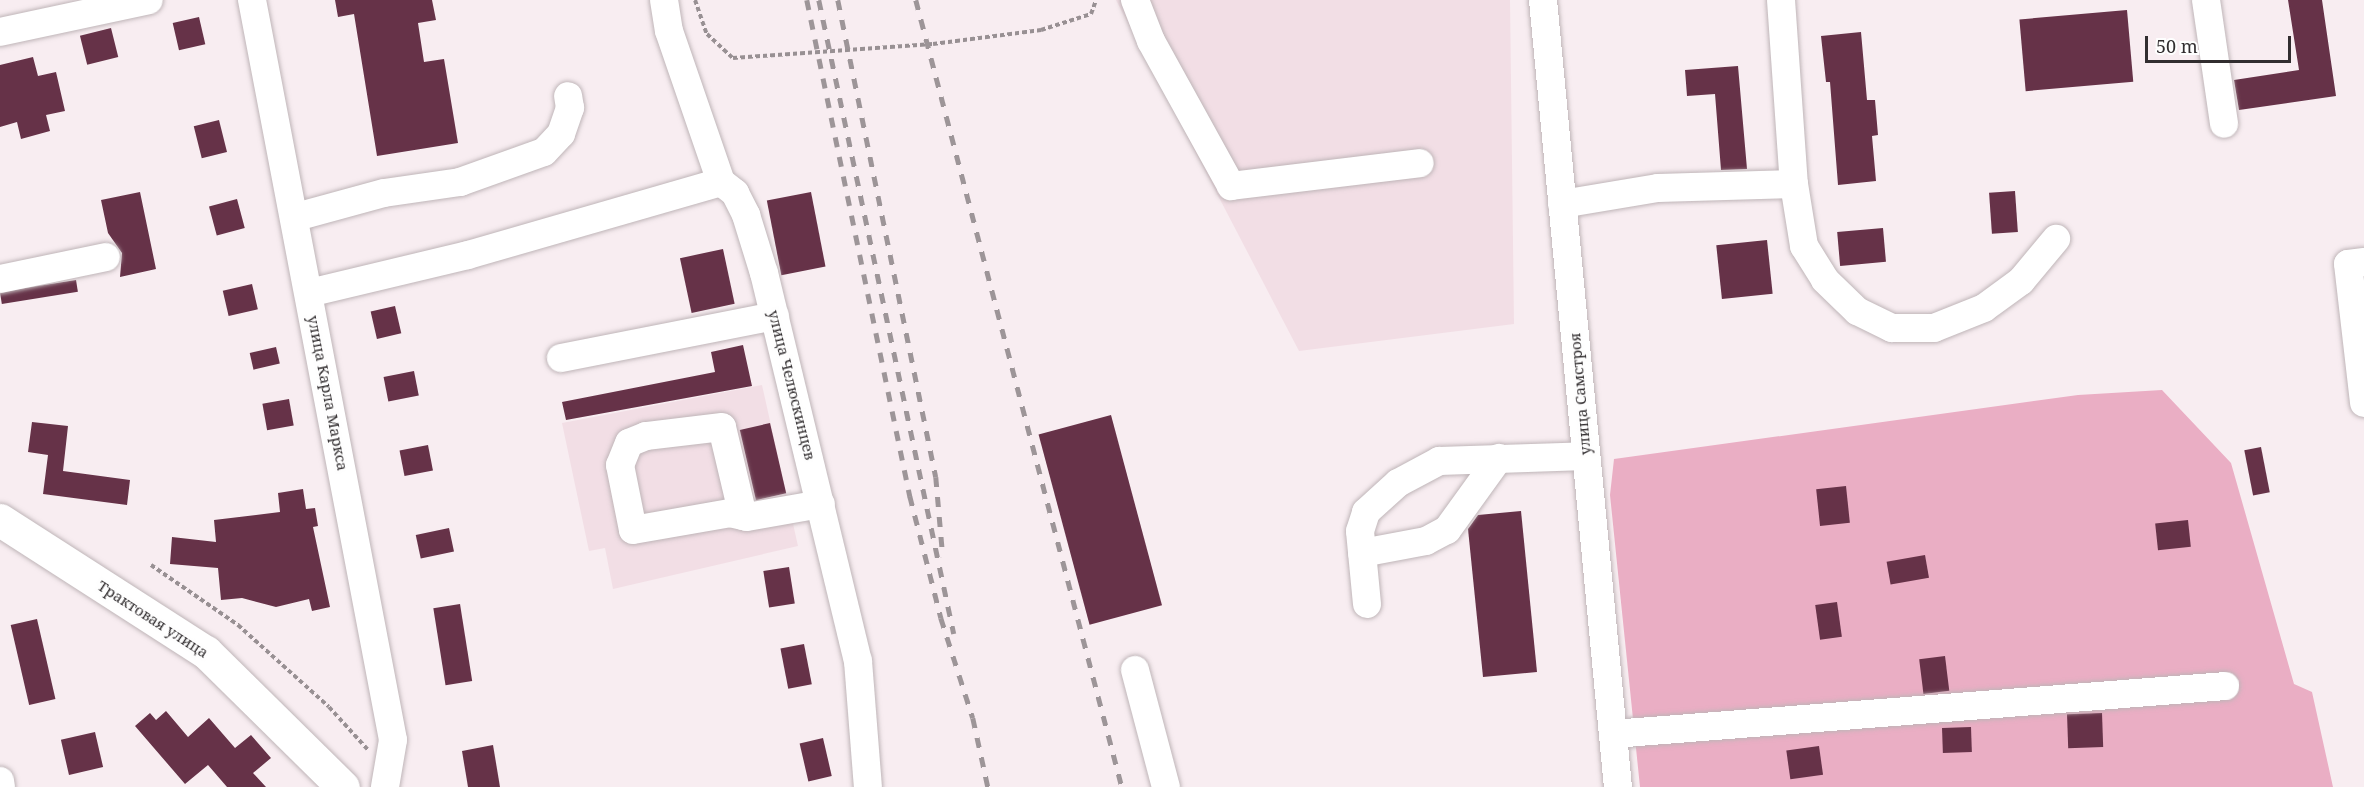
<!DOCTYPE html>
<meta charset="utf-8">
<style>
body{margin:0}
#map{position:relative;width:2364px;height:787px;overflow:hidden;background:#f8edf1;font-family:"Noto Serif",serif}
div>[style]{position:absolute}
.built>*{inset:0;background:#f2dee5}
.green>*{inset:0;background:#eaaec4}
.building>*{inset:0;background:#663248;transform-origin:0 0}
.path>*{height:4px;margin-top:-2px;transform-origin:0;background:repeating-linear-gradient(90deg,#989093 0 4.5px,transparent 0 7.5px)}
.roads{filter:drop-shadow(0 0 2px #bfb5b8) drop-shadow(0 0 2px #bfb5b8)}
.minor>*{height:28px;margin:-14px;padding:0 14px;transform-origin:14px;border-radius:14px;background:#fff}
.major>*{height:33px;margin:-16.5px;padding:0 16.5px;transform-origin:16.5px;border-radius:16.5px;background:#fff}
.rail>*{height:4.5px;margin-top:-2.25px;transform-origin:0;background:repeating-linear-gradient(90deg,#9d9598 0 10px,transparent 0 20px)}
span{translate:-50% -50%;white-space:nowrap;text-align:center;line-height:1.15;-webkit-text-stroke:6px #fefefe;paint-order:stroke}
.street-label{font-size:15px;color:#312d2f}
.scale{position:absolute;left:2145px;top:36px;width:146px;height:27px;box-sizing:border-box;border:3px solid #312d2f;border-top:0;padding-left:8px;font-size:18px;line-height:21px;white-space:nowrap;color:#312d2f;-webkit-text-stroke:4px #fefefe;paint-order:stroke}
</style>
<div id="map">
<div class="built">
<div style="clip-path:polygon(1116px 0,1510px 0,1514px 324px,1299px 351px)"></div>
<div style="clip-path:polygon(762px 385px,798px 546px,613px 589px,605px 548px,589px 551px,562px 423px)"></div>
</div>
<div class="green">
<div style="clip-path:polygon(2162px 390px,2231px 463px,2294px 684px,2312px 692px,2333px 787px,1640px 787px,1610px 495px,1614px 459px,2078px 395px)"></div>
</div>
<div class="building">
<div style="clip-path:polygon(335px 0,432px 0,436px 20px,418px 23px,424px 62px,444px 59px,458px 143px,377px 156px,354px 14px,338px 17px)"></div>
<div style="clip-path:polygon(2288px 0,2322px 0,2336px 96px,2239px 110px,2234px 80px,2299px 70px)"></div>
<div style="left:2127px;top:10px;width:72px;height:108px;rotate:85deg"></div>
<div style="left:199px;top:17px;width:28px;height:27px;rotate:77deg"></div>
<div style="left:111px;top:28px;width:30px;height:32px;rotate:76deg"></div>
<div style="clip-path:polygon(1861px 32px,1867px 100px,1875px 100px,1878px 135px,1872px 136px,1876px 181px,1838px 185px,1830px 82px,1826px 82px,1821px 36px)"></div>
<div style="clip-path:polygon(33px 57px,38px 76px,56px 72px,65px 111px,46px 115px,50px 131px,21px 139px,17px 122px,0 127px,0 65px)"></div>
<div style="clip-path:polygon(1738px 66px,1747px 169px,1721px 170px,1715px 94px,1687px 96px,1685px 70px)"></div>
<div style="left:219px;top:120px;width:33px;height:26px;rotate:76deg"></div>
<div style="left:2015px;top:191px;width:41px;height:26px;rotate:86deg"></div>
<div style="clip-path:polygon(140px 192px,156px 269px,120px 277px,122px 253px,108px 233px,101px 200px)"></div>
<div style="left:811px;top:192px;width:76px;height:45px;rotate:79deg"></div>
<div style="left:237px;top:199px;width:30px;height:29px;rotate:75deg"></div>
<div style="left:1883px;top:228px;width:34px;height:46px;rotate:85deg"></div>
<div style="left:1767px;top:240px;width:54px;height:51px;rotate:84deg"></div>
<div style="left:723px;top:249px;width:56px;height:44px;rotate:78deg"></div>
<div style="left:76px;top:280px;width:12px;height:77px;rotate:81deg"></div>
<div style="left:252px;top:284px;width:26px;height:30px;rotate:77deg"></div>
<div style="left:395px;top:306px;width:28px;height:25px;rotate:77deg"></div>
<div style="clip-path:polygon(743px 345px,752px 386px,566px 420px,562px 402px,715px 372px,711px 352px)"></div>
<div style="left:276px;top:347px;width:17px;height:27px;rotate:77deg"></div>
<div style="left:414px;top:371px;width:25px;height:31px;rotate:79deg"></div>
<div style="left:289px;top:399px;width:27px;height:27px;rotate:80deg"></div>
<div style="left:1111px;top:415px;width:197px;height:75px;rotate:75deg"></div>
<div style="clip-path:polygon(32px 422px,68px 426px,63px 471px,130px 480px,127px 505px,43px 494px,48px 455px,28px 452px)"></div>
<div style="left:770px;top:423px;width:72px;height:31px;rotate:77deg"></div>
<div style="left:428px;top:445px;width:26px;height:29px;rotate:79deg"></div>
<div style="left:2261px;top:447px;width:46px;height:17px;rotate:79deg"></div>
<div style="left:1846px;top:486px;width:37px;height:30px;rotate:84deg"></div>
<div style="clip-path:polygon(303px 489px,306px 509px,315px 508px,318px 526px,313px 527px,330px 607px,312px 611px,309px 599px,276px 607px,242px 598px,221px 600px,218px 568px,170px 564px,172px 537px,216px 542px,214px 520px,280px 512px,278px 493px)"></div>
<div style="clip-path:polygon(1521px 511px,1537px 672px,1483px 677px,1468px 529px,1478px 515px)"></div>
<div style="left:2188px;top:520px;width:27px;height:33px;rotate:84deg"></div>
<div style="left:449px;top:528px;width:24px;height:34px;rotate:78deg"></div>
<div style="left:1925px;top:555px;width:23px;height:39px;rotate:80deg"></div>
<div style="left:789px;top:567px;width:37px;height:26px;rotate:81deg"></div>
<div style="left:1837px;top:602px;width:35px;height:22px;rotate:82deg"></div>
<div style="left:460px;top:604px;width:78px;height:27px;rotate:81deg"></div>
<div style="left:37px;top:619px;width:82px;height:27px;rotate:77deg"></div>
<div style="left:804px;top:644px;width:41px;height:24px;rotate:79deg"></div>
<div style="left:1945px;top:656px;width:35px;height:26px;rotate:83deg"></div>
<div style="clip-path:polygon(166px 711px,188px 737px,209px 718px,235px 748px,251px 735px,271px 758px,253px 773px,266px 787px,227px 787px,208px 765px,185px 784px,135px 726px,150px 713px,156px 720px)"></div>
<div style="left:2102px;top:713px;width:34px;height:35px;rotate:88deg"></div>
<div style="left:1971px;top:727px;width:25px;height:29px;rotate:88deg"></div>
<div style="left:95px;top:732px;width:36px;height:35px;rotate:77deg"></div>
<div style="left:823px;top:738px;width:39px;height:24px;rotate:77deg"></div>
<div style="clip-path:polygon(493px 745px,500px 787px,468px 787px,462px 751px)"></div>
<div style="left:1819px;top:746px;width:29px;height:33px;rotate:82deg"></div>
</div>
<div class="path">
<div style="left:695px;top:0;width:36px;rotate:71deg"></div>
<div style="left:707px;top:34px;width:35px;rotate:43deg"></div>
<div style="left:733px;top:58px;width:200px;rotate:-4deg"></div>
<div style="left:933px;top:44px;width:109px;rotate:-7.4deg"></div>
<div style="left:1041px;top:30px;width:52px;rotate:-17.7deg"></div>
<div style="left:1091px;top:14px;width:15px;rotate:-70deg"></div>
<div style="left:151px;top:565px;width:106px;rotate:34.6deg"></div>
<div style="left:238px;top:625px;width:122px;rotate:42deg"></div>
<div style="left:329px;top:707px;width:59px;rotate:47.7deg"></div>
</div>
<div class="roads">
<div class="minor">
<div style="left:252px;top:0;width:753px;rotate:79.21deg"></div>
<div style="left:393px;top:740px;width:48px;rotate:99.7deg"></div>
<div style="left:664px;top:0;width:31px;rotate:81deg"></div>
<div style="left:669px;top:31px;width:160px;rotate:71deg"></div>
<div style="left:721px;top:182px;width:18px;rotate:38deg"></div>
<div style="left:735px;top:193px;width:25px;rotate:63deg"></div>
<div style="left:746px;top:215px;width:61px;rotate:72.8deg"></div>
<div style="left:764px;top:273px;width:399px;rotate:76.4deg"></div>
<div style="left:858px;top:661px;width:126px;rotate:85.5deg"></div>
<div style="left:1135px;top:0;width:44px;rotate:68.7deg"></div>
<div style="left:1151px;top:41px;width:166px;rotate:61.1deg"></div>
<div style="left:1231px;top:186px;width:190px;rotate:-6.9deg"></div>
<div style="left:1543px;top:0;width:791px;rotate:84.56deg"></div>
<div style="left:1781px;top:0;width:184px;rotate:86deg"></div>
<div style="left:1794px;top:184px;width:63px;rotate:80.8deg"></div>
<div style="left:1804px;top:246px;width:40px;rotate:58deg"></div>
<div style="left:1825px;top:280px;width:45px;rotate:44.1deg"></div>
<div style="left:1857px;top:311px;width:39px;rotate:26deg"></div>
<div style="left:1892px;top:328px;width:42px"></div>
<div style="left:1934px;top:328px;width:54px;rotate:-21.8deg"></div>
<div style="left:1984px;top:308px;width:46px;rotate:-36.1deg"></div>
<div style="left:2021px;top:281px;width:55px;rotate:-50.2deg"></div>
<div style="left:2206px;top:0;width:125px;rotate:81.7deg"></div>
<div style="left:0;top:32px;width:152px;rotate:-12.1deg"></div>
<div style="left:1562px;top:204px;width:97px;rotate:-9.5deg"></div>
<div style="left:1658px;top:188px;width:136px;rotate:-1.7deg"></div>
<div style="left:296px;top:217px;width:91px;rotate:-15.3deg"></div>
<div style="left:384px;top:193px;width:77px;rotate:-8.2deg"></div>
<div style="left:460px;top:182px;width:89px;rotate:-19.7deg"></div>
<div style="left:544px;top:152px;width:25px;rotate:-47deg"></div>
<div style="left:561px;top:134px;width:28px;rotate:-71deg"></div>
<div style="left:570px;top:108px;width:12px;rotate:-99deg"></div>
<div style="left:2364px;top:262px;width:16px;rotate:173deg"></div>
<div style="left:2348px;top:264px;width:140px;rotate:83.4deg"></div>
<div style="left:0;top:279px;width:108px;rotate:-11.7deg"></div>
<div style="left:309px;top:293px;width:163px;rotate:-13.4deg"></div>
<div style="left:468px;top:255px;width:263px;rotate:-16.1deg"></div>
<div style="left:561px;top:358px;width:218px;rotate:-11.1deg"></div>
<div style="left:743px;top:516px;width:91px;rotate:-103.3deg"></div>
<div style="left:722px;top:427px;width:77px;rotate:173.2deg"></div>
<div style="left:646px;top:436px;width:18px;rotate:158deg"></div>
<div style="left:629px;top:443px;width:24px;rotate:112deg"></div>
<div style="left:620px;top:465px;width:66px;rotate:78.7deg"></div>
<div style="left:633px;top:530px;width:98px;rotate:-9.9deg"></div>
<div style="left:730px;top:513px;width:17px;rotate:13deg"></div>
<div style="left:747px;top:517px;width:75px;rotate:-10deg"></div>
<div style="left:1362px;top:553px;width:65px;rotate:-10.6deg"></div>
<div style="left:1426px;top:541px;width:24px;rotate:-28deg"></div>
<div style="left:1447px;top:530px;width:89px;rotate:-54.2deg"></div>
<div style="left:1367px;top:604px;width:73px;rotate:-95.5deg"></div>
<div style="left:1360px;top:531px;width:20px;rotate:-72deg"></div>
<div style="left:1366px;top:512px;width:43px;rotate:-42.2deg"></div>
<div style="left:1398px;top:483px;width:47px;rotate:-28.2deg"></div>
<div style="left:1439px;top:461px;width:147px;rotate:-1.9deg"></div>
<div style="left:1135px;top:670px;width:121px;rotate:75.2deg"></div>
<div style="left:1613px;top:734px;width:614px;rotate:-4.48deg"></div>
<div style="left:0;top:781px;width:6px;rotate:81deg"></div>
</div>
<div class="major">
<div style="left:0;top:520px;width:245px;rotate:32.7deg"></div>
<div style="left:206px;top:652px;width:192px;rotate:44.6deg"></div>
</div>
</div>
<div class="rail">
<div style="left:807px;top:0;width:507px;rotate:78.27deg"></div>
<div style="left:910px;top:496px;width:126px;rotate:75.7deg"></div>
<div style="left:941px;top:618px;width:105px;rotate:72.3deg"></div>
<div style="left:973px;top:718px;width:71px;rotate:77.7deg"></div>
<div style="left:819px;top:0;width:648px;rotate:77.98deg"></div>
<div style="left:838px;top:0;width:487px;rotate:78.4deg"></div>
<div style="left:936px;top:477px;width:80px;rotate:85deg"></div>
<div style="left:916px;top:0;width:814px;rotate:75.33deg"></div>
</div>
<div class="street-label">
<span style="left:792px;top:385px;rotate:76deg">улица Челюскинцев</span>
<span style="left:328px;top:393px;rotate:79deg">улица Карла Маркса</span>
<span style="left:1580px;top:394px;rotate:-95deg">улица Самстроя</span>
<span style="left:153px;top:619px;rotate:33deg">Трактовая улица</span>
</div>
<div class="scale">50 m</div>
</div>
